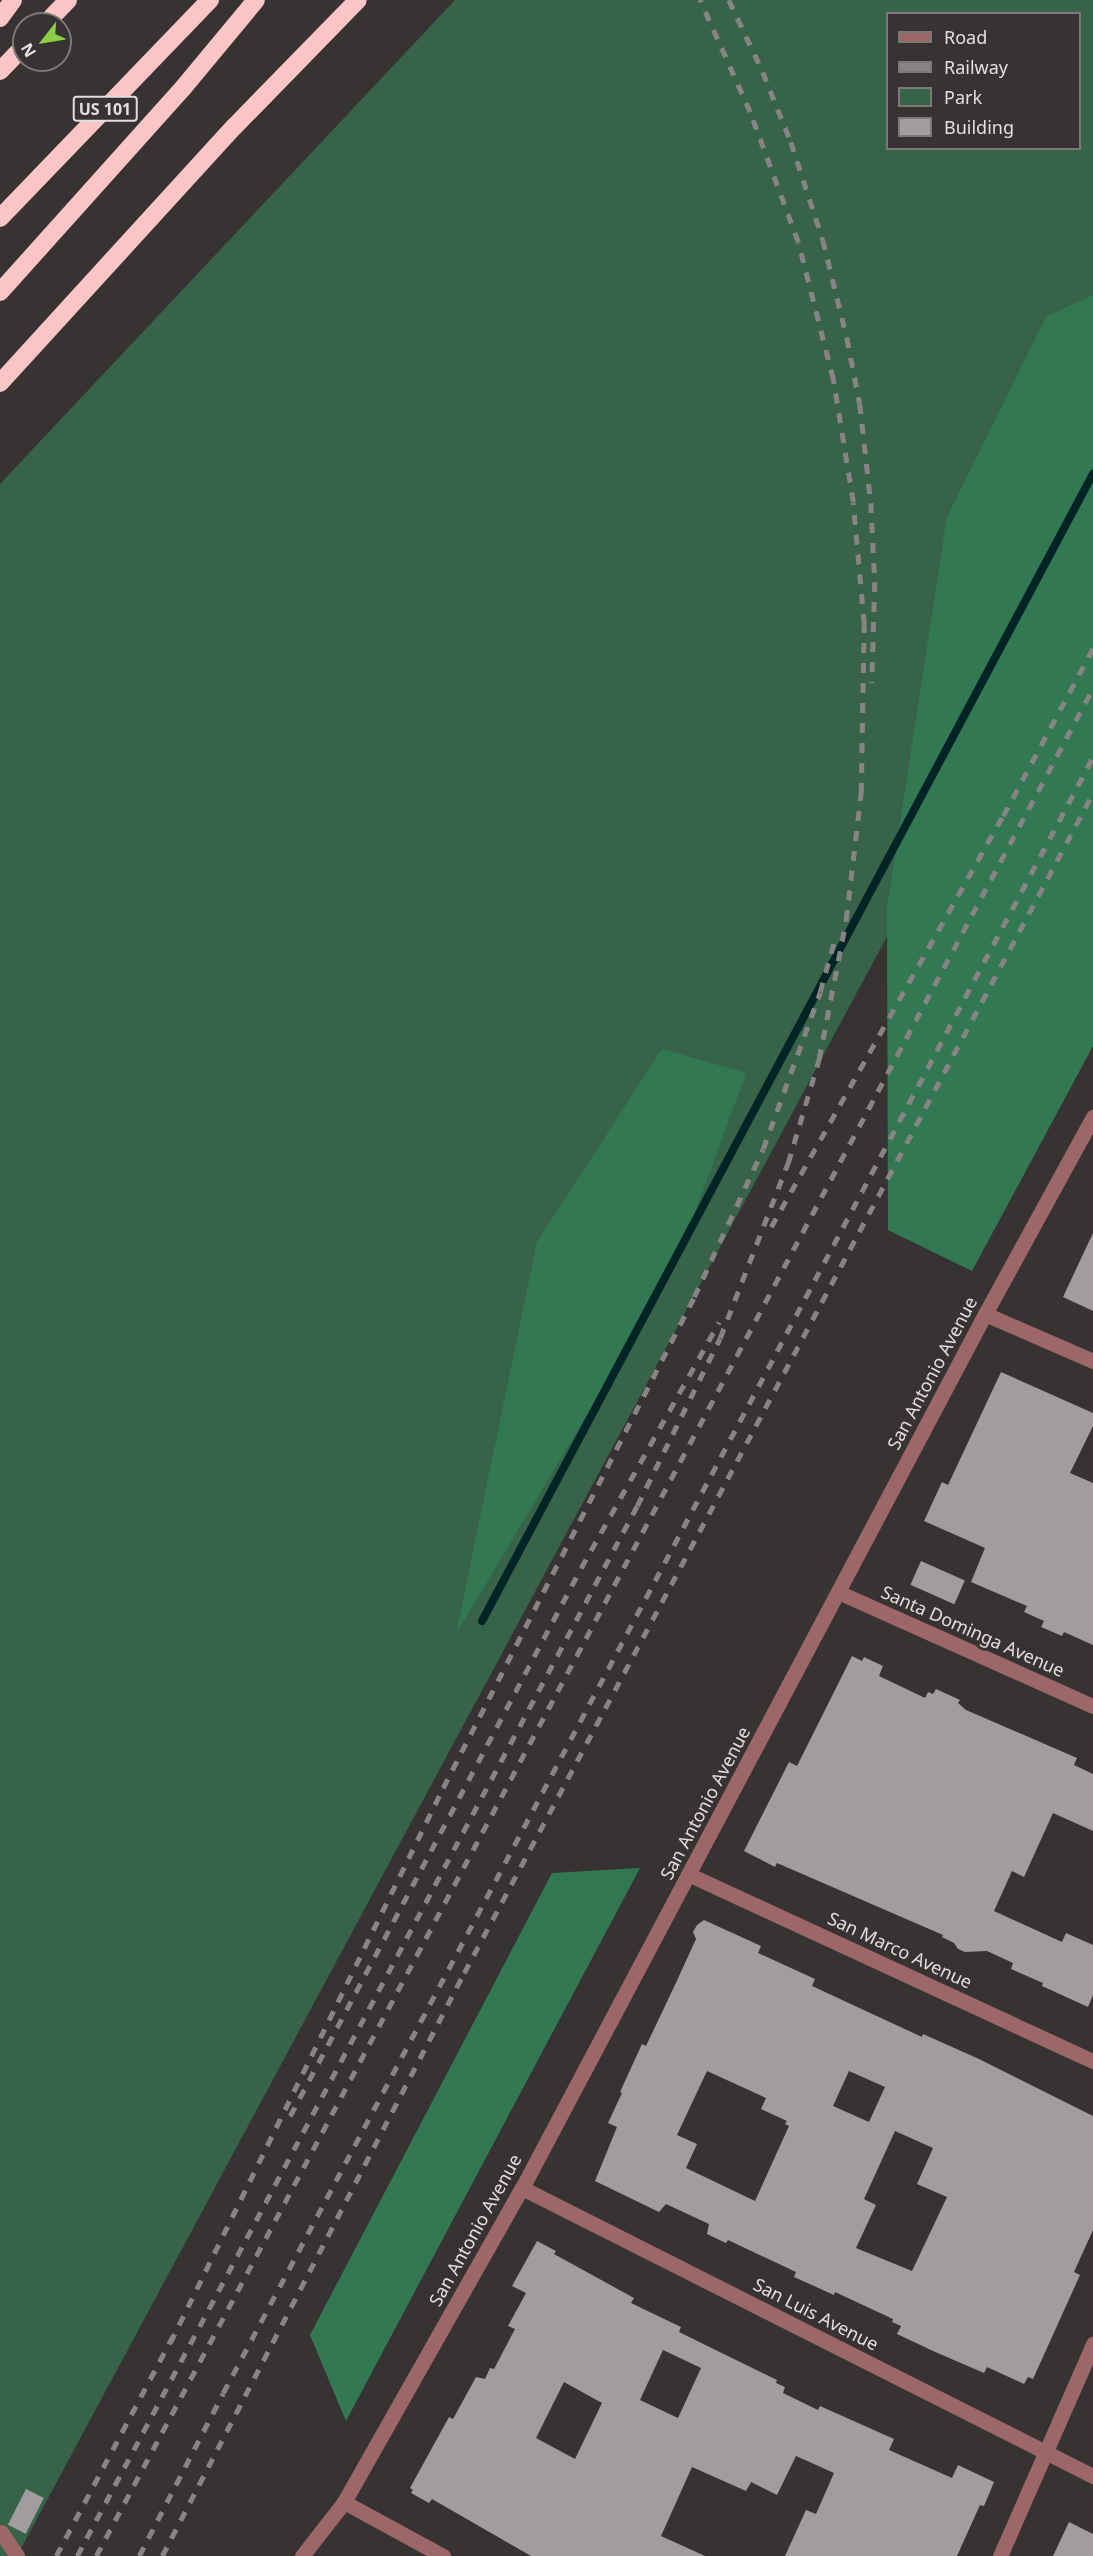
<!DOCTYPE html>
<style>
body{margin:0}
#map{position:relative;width:1093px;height:2556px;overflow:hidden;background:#373332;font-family:"Noto Sans",sans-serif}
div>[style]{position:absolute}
.green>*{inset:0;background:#376449}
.forest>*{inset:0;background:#327953}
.stream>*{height:8px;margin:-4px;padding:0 4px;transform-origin:4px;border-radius:4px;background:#022425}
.building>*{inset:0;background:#a19d9e;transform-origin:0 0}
.minor>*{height:15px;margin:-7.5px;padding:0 7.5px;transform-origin:7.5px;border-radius:7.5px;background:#9d6767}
.highway>*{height:18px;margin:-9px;padding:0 9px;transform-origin:9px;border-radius:9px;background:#fbc5c5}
.rail>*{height:4.5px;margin-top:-2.25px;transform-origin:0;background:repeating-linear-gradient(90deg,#878483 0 10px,transparent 0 20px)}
span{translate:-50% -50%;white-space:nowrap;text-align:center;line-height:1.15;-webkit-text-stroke:6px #373332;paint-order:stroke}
.shield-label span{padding:2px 4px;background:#373332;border:2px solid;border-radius:4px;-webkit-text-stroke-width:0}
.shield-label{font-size:16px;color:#e1dfde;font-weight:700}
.street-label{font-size:18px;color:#e1dfde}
.legend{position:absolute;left:886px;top:12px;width:195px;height:138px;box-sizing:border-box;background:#373332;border:2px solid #7b7877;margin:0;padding:8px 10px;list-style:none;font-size:18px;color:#e1dfde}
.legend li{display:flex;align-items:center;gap:12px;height:30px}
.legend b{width:30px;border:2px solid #7b7877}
.north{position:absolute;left:12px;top:12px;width:60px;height:60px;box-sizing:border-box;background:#373332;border:2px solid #7b7877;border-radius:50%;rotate:239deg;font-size:16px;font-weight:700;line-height:24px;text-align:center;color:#e1dfde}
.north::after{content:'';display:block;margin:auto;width:21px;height:27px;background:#8cce45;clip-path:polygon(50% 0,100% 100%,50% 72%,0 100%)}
</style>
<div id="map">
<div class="green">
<div style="clip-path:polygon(evenodd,455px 0,1093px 0,1093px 553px,17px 2556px,0 2556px,0 484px,455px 0,888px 14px,1080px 14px,1080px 148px,888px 148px,888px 14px)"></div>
</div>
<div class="forest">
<div style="clip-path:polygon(1093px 295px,1093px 1046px,972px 1271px,888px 1230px,887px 908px,947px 517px,1046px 317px)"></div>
<div style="clip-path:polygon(662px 1049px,746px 1073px,675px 1267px,456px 1634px,537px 1242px)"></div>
<div style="clip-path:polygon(640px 1868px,346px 2421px,310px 2335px,552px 1873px)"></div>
</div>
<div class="stream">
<div style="left:482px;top:1621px;width:1300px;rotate:-61.96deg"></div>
</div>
<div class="building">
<div style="clip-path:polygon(1093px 1233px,1093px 1311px,1063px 1297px)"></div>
<div style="clip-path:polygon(1001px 1372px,1093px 1413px,1093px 1426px,1070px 1473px,1093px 1483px,1093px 1645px,1064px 1632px,1062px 1636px,1041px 1627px,1044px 1621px,1024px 1612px,1027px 1606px,971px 1582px,985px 1548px,924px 1521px,942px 1482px,948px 1485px)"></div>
<div style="left:921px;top:1561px;width:48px;height:26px;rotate:24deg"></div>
<div style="clip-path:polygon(852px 1656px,862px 1661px,864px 1657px,883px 1666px,879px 1676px,925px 1698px,928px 1692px,933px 1694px,936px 1689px,960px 1700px,958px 1703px,966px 1710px,1077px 1758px,1074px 1765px,1093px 1774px,1093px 1831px,1053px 1813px,1024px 1877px,1012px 1871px,994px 1911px,1062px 1942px,1066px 1933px,1093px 1945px,1093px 1995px,1088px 2007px,1042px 1986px,1043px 1983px,1011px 1969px,1013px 1963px,987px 1951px,965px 1952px,958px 1949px,954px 1943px,942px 1937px,943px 1935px,777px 1863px,775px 1867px,744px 1851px,789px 1762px,797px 1766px)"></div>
<div style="clip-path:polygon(evenodd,704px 1920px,761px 1946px,758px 1953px,815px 1979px,812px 1986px,922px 2037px,923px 2034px,979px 2059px,1093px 2116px,1093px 2230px,1074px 2272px,1080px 2275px,1033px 2379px,1028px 2377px,1024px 2384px,987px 2367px,984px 2373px,933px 2351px,897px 2334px,901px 2326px,892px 2322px,893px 2319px,835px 2292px,834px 2295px,794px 2277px,796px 2272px,728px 2240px,726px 2243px,707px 2234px,709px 2224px,666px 2204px,659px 2212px,595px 2181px,617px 2127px,608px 2123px,622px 2093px,620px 2092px,642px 2044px,646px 2046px,674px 1987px,696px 1939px,693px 1932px,697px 1925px,704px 1920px,707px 2071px,766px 2098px,761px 2109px,787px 2121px,785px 2124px,789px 2126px,755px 2201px,686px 2168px,697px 2144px,677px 2135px,707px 2071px,704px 1920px,849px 2071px,885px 2087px,869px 2122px,833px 2106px,849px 2071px,704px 1920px,895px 2131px,933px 2148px,917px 2184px,947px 2197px,912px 2271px,856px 2248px,876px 2205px,864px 2199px,895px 2131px)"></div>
<div style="clip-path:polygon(evenodd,537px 2241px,556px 2251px,554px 2254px,634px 2298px,631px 2303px,681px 2327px,679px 2332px,777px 2380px,776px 2383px,785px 2387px,783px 2393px,818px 2410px,820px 2406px,894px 2439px,889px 2450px,952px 2478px,958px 2465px,994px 2482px,984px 2506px,980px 2505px,957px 2556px,785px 2556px,806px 2510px,816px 2514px,834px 2473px,796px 2456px,777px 2495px,751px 2482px,746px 2491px,692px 2467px,661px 2536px,705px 2556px,531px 2556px,432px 2499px,429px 2503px,411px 2493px,413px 2490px,410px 2488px,449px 2417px,453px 2419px,476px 2377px,485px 2379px,490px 2368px,494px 2369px,515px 2329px,508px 2326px,526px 2293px,512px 2286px,537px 2241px,663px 2350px,701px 2368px,678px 2418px,640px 2400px,663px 2350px,537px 2241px,564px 2382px,602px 2403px,575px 2459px,536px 2438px,564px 2382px)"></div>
<div style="left:26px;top:2489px;width:20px;height:40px;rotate:27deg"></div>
<div style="clip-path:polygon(1069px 2522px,1093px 2534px,1093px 2556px,1053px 2556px)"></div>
</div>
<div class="minor">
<div style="left:985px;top:1314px;width:118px;rotate:23.5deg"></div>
<div style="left:838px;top:1592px;width:279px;rotate:24.1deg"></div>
<div style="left:690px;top:1875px;width:444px;rotate:24.8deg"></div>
<div style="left:522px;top:2188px;width:640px;rotate:26.77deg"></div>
<div style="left:344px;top:2502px;width:113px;rotate:28.6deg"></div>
<div style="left:1px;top:2532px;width:29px;rotate:56deg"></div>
<div style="left:302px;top:2556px;width:68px;rotate:-52.1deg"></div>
<div style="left:344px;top:2502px;width:361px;rotate:-60.5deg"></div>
<div style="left:522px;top:2188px;width:989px;rotate:-62.09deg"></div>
<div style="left:985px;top:1314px;width:225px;rotate:-61.3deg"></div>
<div style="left:1000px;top:2556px;width:232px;rotate:-66.3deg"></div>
</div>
<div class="highway">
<div style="left:0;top:18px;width:22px;rotate:-54deg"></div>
<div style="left:45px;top:24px;width:33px;rotate:-46deg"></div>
<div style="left:0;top:71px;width:35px;rotate:-46deg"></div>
<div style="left:0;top:218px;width:303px;rotate:-46.1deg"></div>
<div style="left:0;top:292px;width:274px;rotate:-48.1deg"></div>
<div style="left:183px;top:88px;width:114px;rotate:-50.3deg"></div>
<div style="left:0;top:383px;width:347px;rotate:-47.6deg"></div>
<div style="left:234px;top:127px;width:177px;rotate:-45.7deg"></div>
</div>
<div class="rail">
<div style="left:729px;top:0;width:80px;rotate:64.7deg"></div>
<div style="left:763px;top:72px;width:75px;rotate:68.2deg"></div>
<div style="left:791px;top:142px;width:103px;rotate:71.9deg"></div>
<div style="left:823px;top:240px;width:101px;rotate:76.2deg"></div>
<div style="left:847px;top:338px;width:67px;rotate:78.9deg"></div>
<div style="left:860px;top:404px;width:100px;rotate:83.7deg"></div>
<div style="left:871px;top:503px;width:79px;rotate:87.1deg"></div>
<div style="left:875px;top:582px;width:101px;rotate:91.7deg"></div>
<div style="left:771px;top:1227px;width:472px;rotate:-60.6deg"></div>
<div style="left:1003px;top:816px;width:191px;rotate:-61.8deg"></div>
<div style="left:290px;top:2116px;width:620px;rotate:-62.03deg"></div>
<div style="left:581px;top:1568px;width:282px;rotate:-60.7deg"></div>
<div style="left:170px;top:2343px;width:619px;rotate:-63.81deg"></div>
<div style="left:443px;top:1788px;width:551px;rotate:-62.92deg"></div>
<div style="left:694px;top:1297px;width:163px;rotate:-65deg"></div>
<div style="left:763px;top:1149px;width:167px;rotate:-70deg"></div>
<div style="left:820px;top:992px;width:59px;rotate:-74.3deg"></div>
<div style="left:56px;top:2556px;width:249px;rotate:-62deg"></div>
<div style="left:77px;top:2556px;width:1190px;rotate:-61.93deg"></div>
<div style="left:637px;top:1506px;width:187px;rotate:-63.7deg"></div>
<div style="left:720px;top:1338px;width:188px;rotate:-68.8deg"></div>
<div style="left:788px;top:1163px;width:109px;rotate:-73.4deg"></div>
<div style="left:819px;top:1059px;width:142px;rotate:-79deg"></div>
<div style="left:846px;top:920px;width:128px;rotate:-83.3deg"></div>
<div style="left:861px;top:793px;width:169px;rotate:-89deg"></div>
<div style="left:864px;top:624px;width:122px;rotate:-95.2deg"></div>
<div style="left:853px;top:502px;width:125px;rotate:-99.2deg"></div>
<div style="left:833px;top:379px;width:141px;rotate:-104.3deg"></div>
<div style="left:798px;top:242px;width:139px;rotate:-110.3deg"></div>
<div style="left:750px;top:112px;width:123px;rotate:-114.1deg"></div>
<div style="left:96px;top:2556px;width:2117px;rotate:-61.91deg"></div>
<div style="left:139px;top:2556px;width:183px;rotate:-62.7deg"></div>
<div style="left:223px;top:2393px;width:1853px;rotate:-62deg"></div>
<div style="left:162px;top:2556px;width:657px;rotate:-62.62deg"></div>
<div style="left:464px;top:1973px;width:1337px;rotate:-61.94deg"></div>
</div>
<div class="shield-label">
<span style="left:105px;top:109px">US 101</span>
</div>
<div class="street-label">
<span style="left:932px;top:1373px;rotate:-62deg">San Antonio Avenue</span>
<span style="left:973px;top:1631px;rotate:24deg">Santa Dominga Avenue</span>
<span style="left:705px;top:1803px;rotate:-62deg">San Antonio Avenue</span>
<span style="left:900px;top:1950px;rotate:25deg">San Marco Avenue</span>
<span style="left:475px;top:2230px;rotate:-61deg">San Antonio Avenue</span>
<span style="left:816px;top:2314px;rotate:27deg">San Luis Avenue</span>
</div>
<ul class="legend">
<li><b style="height:8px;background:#9d6767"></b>Road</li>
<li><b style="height:8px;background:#878483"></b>Railway</li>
<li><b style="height:16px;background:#376449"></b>Park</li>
<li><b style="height:16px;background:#a19d9e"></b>Building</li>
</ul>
<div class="north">N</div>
</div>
